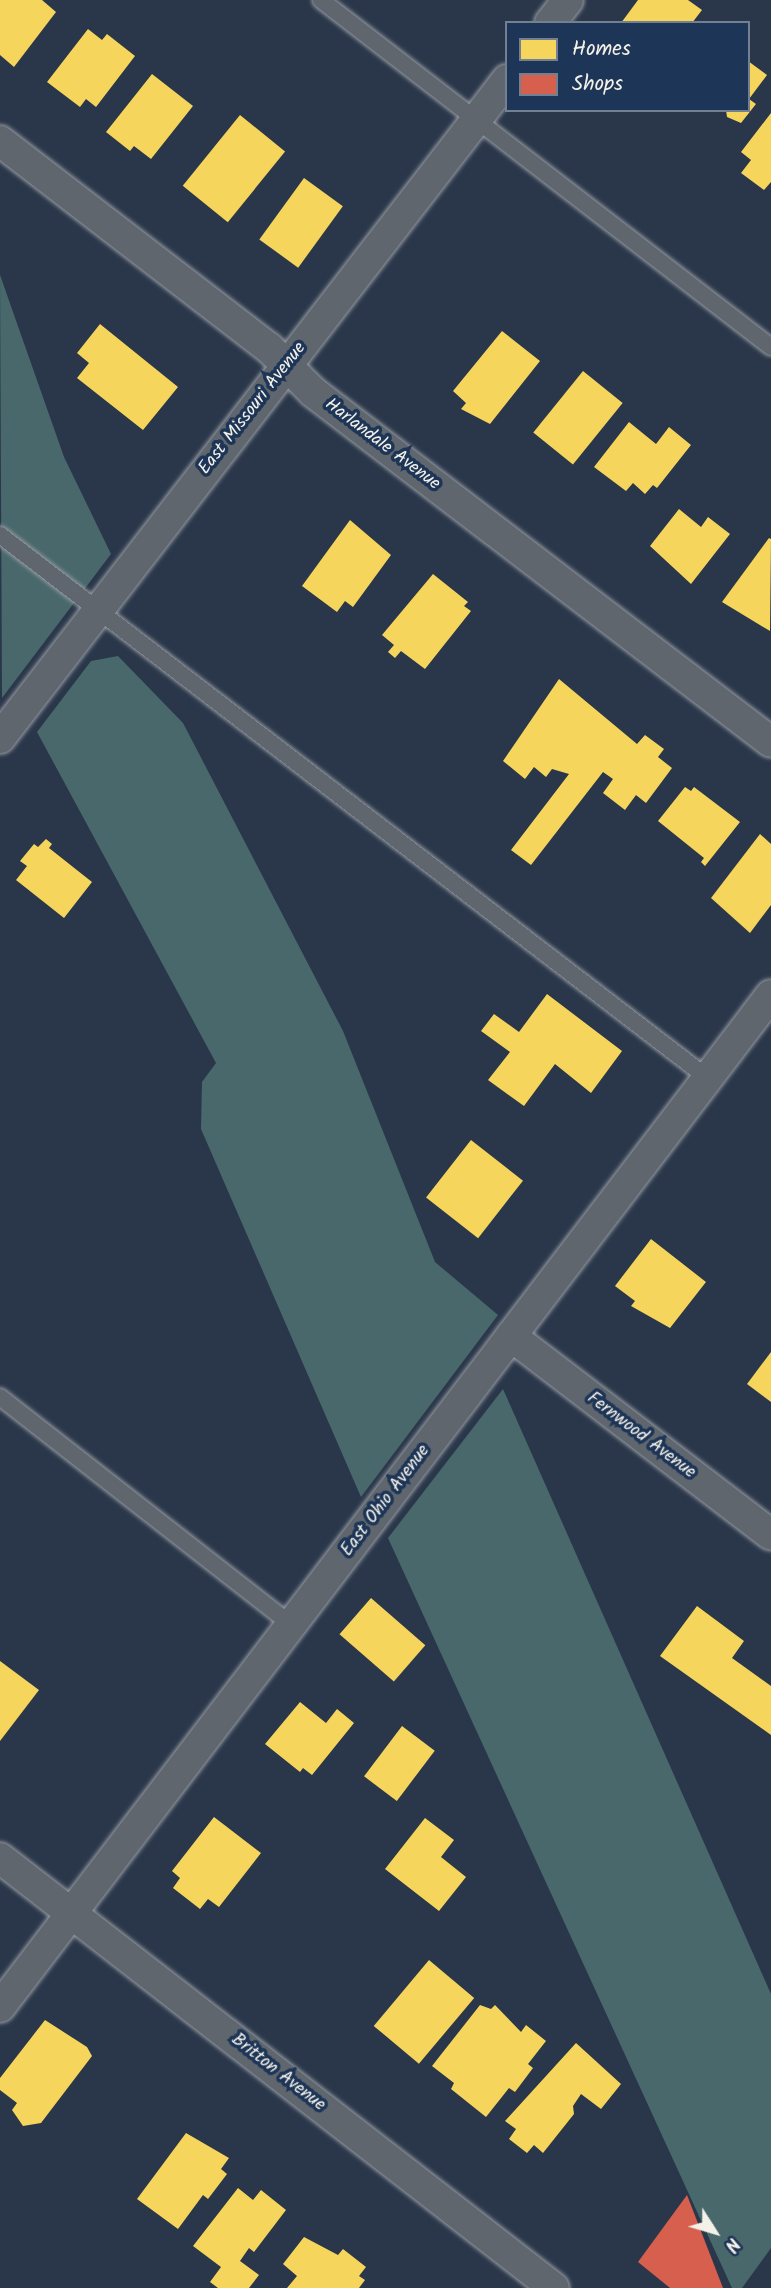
<!DOCTYPE html>
<style>
body{margin:0}
#map{position:relative;width:771px;height:2288px;overflow:hidden;background:#2a374a;font-family:Kalam,sans-serif}
div>[style]{position:absolute}
.green>*{inset:0;background:#48686c}
.homes>*{inset:0;background:#f6d55c;transform-origin:0 0}
.shops>*{inset:0;background:#d6604d}
.roads{filter:drop-shadow(0 0 2px #979ca3) drop-shadow(0 0 2px #979ca3)}
.lane>*{height:16px;margin:-8px;padding:0 8px;transform-origin:8px;border-radius:8px;background:#60666e}
.street>*{height:30px;margin:-15px;padding:0 15px;transform-origin:15px;border-radius:15px;background:#60666e}
span{translate:-50% -50%;white-space:nowrap;text-align:center;line-height:1.15;-webkit-text-stroke:7px #1d3557;paint-order:stroke}
.street-label{font-size:18px;color:#f4f1e8}
.legend{position:absolute;left:505px;top:21px;width:245px;height:91px;box-sizing:border-box;background:#1d3557;border:2px solid #738091;margin:0;padding:9px 12px;list-style:none;font-size:21px;color:#f4f1e8}
.legend li{display:flex;align-items:center;gap:14px;height:35px}
.legend b{width:35px;border:2px solid #738091}
.north{position:absolute;left:680px;top:2197px;width:70px;height:70px;-webkit-text-stroke:5px #1d3557;paint-order:stroke;rotate:127deg;font-size:19px;font-weight:700;line-height:28px;text-align:center;color:#f4f1e8}
.north::after{content:'';display:block;margin:auto;width:24px;height:32px;background:#f4f1e8;clip-path:polygon(50% 0,100% 100%,50% 72%,0 100%)}
</style>
<div id="map">
<div class="green">
<div style="clip-path:polygon(0 275px,64px 457px,111px 554px,2px 698px)"></div>
<div style="clip-path:polygon(118px 656px,183px 723px,343px 1031px,435px 1262px,498px 1315px,361px 1497px,201px 1129px,202px 1082px,216px 1063px,37px 732px,91px 661px)"></div>
<div style="clip-path:polygon(503px 1389px,771px 1994px,771px 2248px,742px 2288px,732px 2288px,388px 1538px)"></div>
</div>
<div class="homes">
<div style="clip-path:polygon(0 0,42px 0,56px 12px,14px 67px,0 55px)"></div>
<div style="clip-path:polygon(638px 0,688px 0,702px 10px,692px 23px,621px 23px)"></div>
<div style="clip-path:polygon(88px 29px,102px 40px,107px 34px,135px 56px,96px 107px,86px 99px,80px 107px,47px 82px)"></div>
<div style="clip-path:polygon(748px 61px,767px 75px,749px 99px,756px 104px,741px 123px,727px 117px,726px 110px,748px 110px)"></div>
<div style="clip-path:polygon(152px 74px,193px 106px,151px 159px,134px 146px,130px 151px,106px 132px)"></div>
<div style="clip-path:polygon(771px 113px,771px 182px,764px 190px,741px 173px,751px 160px,741px 152px)"></div>
<div style="left:240px;top:115px;width:58px;height:91px;rotate:39deg"></div>
<div style="left:304px;top:178px;width:48px;height:76px;rotate:36deg"></div>
<div style="clip-path:polygon(100px 324px,178px 387px,143px 430px,77px 378px,89px 363px,77px 353px)"></div>
<div style="clip-path:polygon(502px 331px,540px 361px,490px 424px,461px 409px,466px 403px,453px 391px)"></div>
<div style="left:583px;top:371px;width:51px;height:79px;rotate:39deg"></div>
<div style="clip-path:polygon(629px 422px,656px 444px,669px 427px,691px 445px,657px 488px,653px 485px,645px 494px,633px 483px,626px 491px,594px 467px)"></div>
<div style="clip-path:polygon(679px 509px,701px 527px,708px 517px,730px 534px,691px 584px,650px 546px)"></div>
<div style="clip-path:polygon(350px 520px,391px 555px,353px 607px,345px 601px,337px 612px,302px 586px)"></div>
<div style="clip-path:polygon(769px 538px,771px 539px,770px 631px,722px 602px)"></div>
<div style="clip-path:polygon(433px 574px,468px 602px,464px 606px,471px 611px,425px 669px,401px 651px,395px 658px,388px 652px,394px 645px,382px 635px)"></div>
<div style="clip-path:polygon(559px 679px,637px 744px,645px 735px,664px 749px,658px 757px,672px 768px,646px 803px,636px 795px,625px 810px,603px 793px,613px 779px,603px 772px,531px 865px,511px 850px,569px 774px,552px 769px,546px 777px,534px 767px,525px 779px,503px 761px)"></div>
<div style="clip-path:polygon(685px 787px,691px 791px,694px 787px,740px 822px,705px 866px,701px 862px,704px 858px,658px 821px)"></div>
<div style="clip-path:polygon(760px 834px,771px 844px,771px 905px,750px 933px,711px 898px)"></div>
<div style="clip-path:polygon(46px 839px,52px 844px,49px 848px,92px 882px,64px 918px,16px 880px,27px 866px,20px 861px,34px 844px,38px 847px)"></div>
<div style="clip-path:polygon(547px 994px,622px 1051px,591px 1093px,555px 1064px,524px 1106px,488px 1080px,510px 1052px,481px 1031px,494px 1014px,519px 1032px)"></div>
<div style="left:471px;top:1140px;width:66px;height:73px;rotate:38deg"></div>
<div style="clip-path:polygon(651px 1239px,706px 1282px,670px 1328px,631px 1306px,635px 1301px,615px 1286px)"></div>
<div style="clip-path:polygon(771px 1352px,771px 1402px,747px 1384px)"></div>
<div style="left:371px;top:1598px;width:72px;height:48px;rotate:41deg"></div>
<div style="clip-path:polygon(697px 1606px,744px 1641px,732px 1658px,771px 1686px,771px 1735px,660px 1656px)"></div>
<div style="clip-path:polygon(0 1661px,39px 1690px,0 1741px)"></div>
<div style="clip-path:polygon(300px 1702px,326px 1723px,337px 1709px,354px 1723px,312px 1775px,303px 1768px,300px 1772px,265px 1744px)"></div>
<div style="left:402px;top:1726px;width:41px;height:63px;rotate:37deg"></div>
<div style="clip-path:polygon(214px 1817px,261px 1853px,219px 1907px,208px 1899px,200px 1909px,173px 1888px,180px 1878px,172px 1871px)"></div>
<div style="clip-path:polygon(425px 1818px,454px 1840px,441px 1857px,466px 1877px,439px 1911px,385px 1869px)"></div>
<div style="left:429px;top:1960px;width:59px;height:86px;rotate:40deg"></div>
<div style="clip-path:polygon(480px 2005px,491px 2009px,495px 2005px,521px 2032px,526px 2025px,546px 2041px,528px 2064px,533px 2068px,515px 2092px,509px 2088px,486px 2117px,451px 2089px,454px 2083px,432px 2066px)"></div>
<div style="clip-path:polygon(45px 2020px,87px 2047px,92px 2056px,41px 2123px,23px 2126px,12px 2110px,17px 2103px,0 2090px,0 2078px)"></div>
<div style="clip-path:polygon(576px 2043px,621px 2084px,601px 2109px,581px 2094px,573px 2106px,574px 2114px,543px 2153px,534px 2145px,527px 2153px,509px 2139px,516px 2129px,505px 2121px)"></div>
<div style="clip-path:polygon(186px 2133px,229px 2158px,221px 2169px,227px 2174px,208px 2199px,203px 2195px,178px 2229px,137px 2199px)"></div>
<div style="clip-path:polygon(238px 2188px,253px 2200px,261px 2190px,286px 2210px,254px 2252px,249px 2248px,240px 2261px,259px 2275px,249px 2288px,218px 2288px,210px 2282px,221px 2267px,193px 2246px)"></div>
<div style="clip-path:polygon(304px 2237px,338px 2255px,343px 2249px,366px 2267px,359px 2276px,365px 2280px,359px 2288px,287px 2288px,297px 2276px,283px 2264px)"></div>
</div>
<div class="shops">
<div style="clip-path:polygon(687px 2195px,723px 2288px,670px 2288px,638px 2262px)"></div>
</div>
<div class="roads">
<div class="lane">
<div style="left:321px;top:0;width:568px;rotate:37.64deg"></div>
<div style="left:0;top:535px;width:894px;rotate:37.5deg"></div>
<div style="left:0;top:1397px;width:372px;rotate:38deg"></div>
</div>
<div class="street">
<div style="left:550px;top:23px;width:29px;rotate:-52deg"></div>
<div style="left:0;top:141px;width:339px;rotate:37.6deg"></div>
<div style="left:269px;top:348px;width:62px;rotate:45deg"></div>
<div style="left:313px;top:392px;width:576px;rotate:37.39deg"></div>
<div style="left:0;top:738px;width:831px;rotate:-52.39deg"></div>
<div style="left:511px;top:1336px;width:327px;rotate:37.4deg"></div>
<div style="left:0;top:1858px;width:701px;rotate:37.82deg"></div>
<div style="left:0;top:2007px;width:1272px;rotate:-52.7deg"></div>
</div>
</div>
<div class="street-label">
<span style="left:253px;top:409px;rotate:-52deg">East Missouri Avenue</span>
<span style="left:382px;top:445px;rotate:37deg">Harlandale Avenue</span>
<span style="left:641px;top:1436px;rotate:37deg">Fernwood Avenue</span>
<span style="left:386px;top:1501px;rotate:-53deg">East Ohio Avenue</span>
<span style="left:278px;top:2073px;rotate:38deg">Britton Avenue</span>
</div>
<ul class="legend">
<li><b style="height:19px;background:#f6d55c"></b>Homes</li>
<li><b style="height:19px;background:#d6604d"></b>Shops</li>
</ul>
<div class="north">N</div>
</div>
